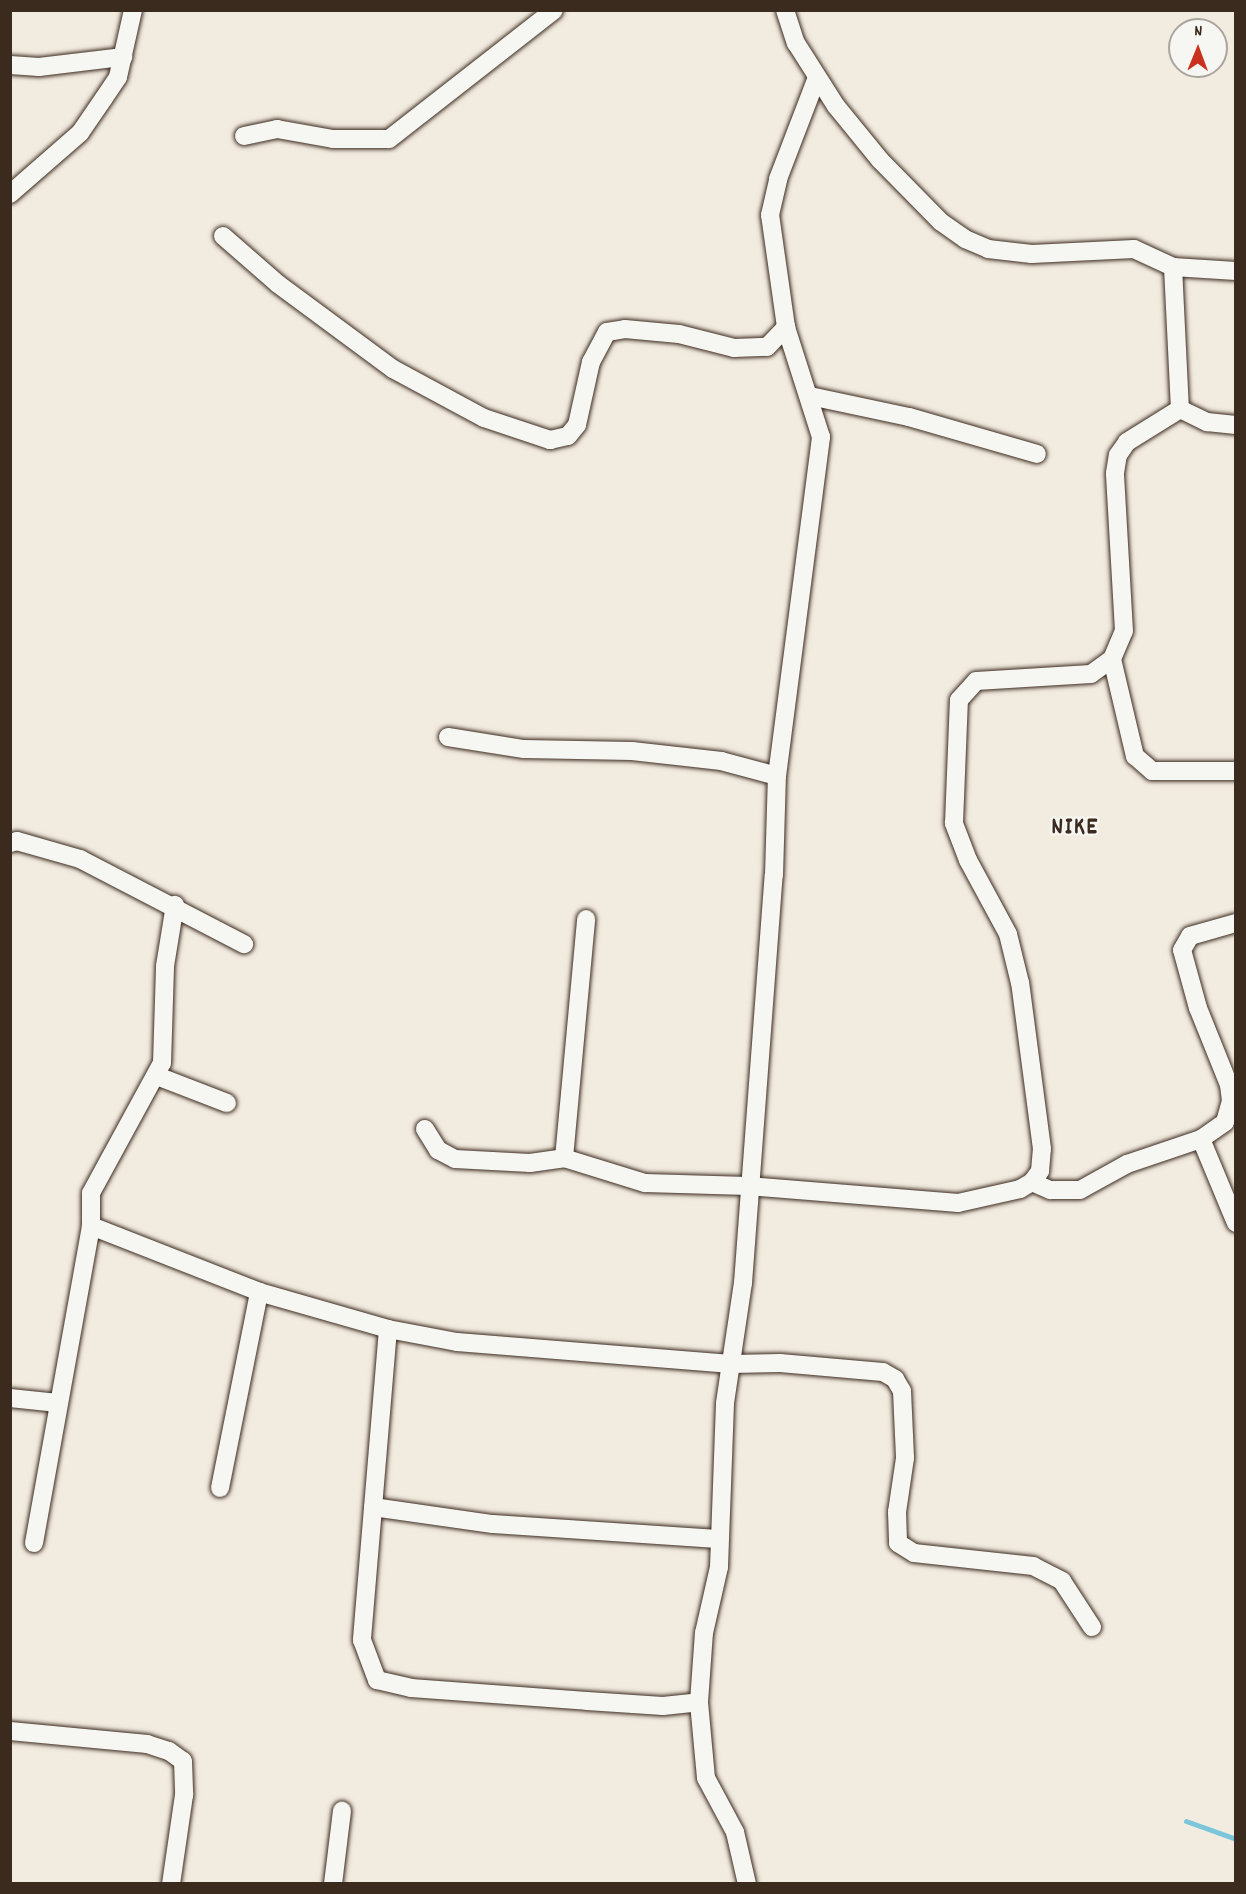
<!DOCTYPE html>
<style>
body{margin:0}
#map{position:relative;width:1246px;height:1894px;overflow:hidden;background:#f2ebdf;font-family:Dekko,sans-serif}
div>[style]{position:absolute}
.stream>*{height:5px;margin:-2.5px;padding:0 2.5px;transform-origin:2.5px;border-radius:2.5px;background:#7cc6dc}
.roads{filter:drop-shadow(0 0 2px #3b2a1e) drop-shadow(0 0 2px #3b2a1e)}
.minor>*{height:18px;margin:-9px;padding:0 9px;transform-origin:9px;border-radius:9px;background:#f6f6f2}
span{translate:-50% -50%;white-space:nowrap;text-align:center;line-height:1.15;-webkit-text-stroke:4.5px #f6f6f2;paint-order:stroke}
.district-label{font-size:24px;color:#3b2a1e;font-weight:700;letter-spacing:1.5px}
.frame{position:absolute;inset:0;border:12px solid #3b2a1e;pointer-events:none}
.north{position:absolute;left:1168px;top:18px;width:60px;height:60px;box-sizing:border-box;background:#f6f6f2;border:2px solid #aba49d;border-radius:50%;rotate:1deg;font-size:16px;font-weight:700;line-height:24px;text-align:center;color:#3b2a1e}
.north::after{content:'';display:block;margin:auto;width:21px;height:27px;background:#c8321e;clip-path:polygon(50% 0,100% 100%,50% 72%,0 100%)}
</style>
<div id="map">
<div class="stream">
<div style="left:1186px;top:1821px;width:53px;rotate:19.8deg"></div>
</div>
<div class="roads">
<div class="minor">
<div style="left:785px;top:10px;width:35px;rotate:72deg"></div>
<div style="left:796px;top:43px;width:75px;rotate:57.6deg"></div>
<div style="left:836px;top:106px;width:70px;rotate:50.8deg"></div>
<div style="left:880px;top:160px;width:87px;rotate:45.5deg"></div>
<div style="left:941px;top:222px;width:29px;rotate:35deg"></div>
<div style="left:965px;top:239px;width:25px;rotate:23deg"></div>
<div style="left:988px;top:249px;width:44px;rotate:6.5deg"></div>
<div style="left:1032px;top:254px;width:102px;rotate:-2.8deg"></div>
<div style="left:1134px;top:249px;width:43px;rotate:24.8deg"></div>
<div style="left:1173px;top:267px;width:63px;rotate:3.6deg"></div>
<div style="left:10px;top:65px;width:29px;rotate:4deg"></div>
<div style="left:39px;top:67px;width:85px;rotate:-6.8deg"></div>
<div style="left:244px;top:136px;width:34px;rotate:-12deg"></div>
<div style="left:277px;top:129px;width:57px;rotate:10.1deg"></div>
<div style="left:333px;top:139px;width:56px"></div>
<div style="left:389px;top:139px;width:209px;rotate:-38deg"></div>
<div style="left:10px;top:194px;width:93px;rotate:-41.1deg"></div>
<div style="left:80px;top:133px;width:42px;rotate:-55.6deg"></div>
<div style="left:104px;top:98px;width:25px;rotate:-56deg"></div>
<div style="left:118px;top:77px;width:69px;rotate:-77.4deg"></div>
<div style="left:223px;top:236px;width:73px;rotate:41.1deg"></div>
<div style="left:278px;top:284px;width:143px;rotate:36.5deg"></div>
<div style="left:393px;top:369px;width:103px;rotate:28.3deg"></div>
<div style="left:484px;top:418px;width:70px;rotate:18.4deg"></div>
<div style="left:550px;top:440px;width:18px;rotate:-13deg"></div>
<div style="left:568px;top:436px;width:14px;rotate:-51deg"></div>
<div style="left:577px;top:425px;width:65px;rotate:-77.5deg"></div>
<div style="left:591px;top:362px;width:34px;rotate:-62deg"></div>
<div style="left:607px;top:332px;width:18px;rotate:-9deg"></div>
<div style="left:625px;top:329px;width:54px;rotate:5.3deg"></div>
<div style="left:679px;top:334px;width:57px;rotate:14.3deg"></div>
<div style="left:734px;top:348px;width:33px;rotate:-2deg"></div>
<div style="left:767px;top:347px;width:28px;rotate:-46deg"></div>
<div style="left:1173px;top:267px;width:142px;rotate:87.2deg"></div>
<div style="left:810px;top:396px;width:101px;rotate:12deg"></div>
<div style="left:909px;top:417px;width:133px;rotate:16.1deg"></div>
<div style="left:1180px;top:409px;width:30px;rotate:26deg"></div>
<div style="left:1207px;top:422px;width:29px;rotate:6deg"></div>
<div style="left:1112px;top:659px;width:100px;rotate:76.7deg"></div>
<div style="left:1135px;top:756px;width:23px;rotate:41deg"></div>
<div style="left:1152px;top:771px;width:84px"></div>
<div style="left:448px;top:737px;width:77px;rotate:9deg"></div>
<div style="left:524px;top:749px;width:108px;rotate:1.1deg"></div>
<div style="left:632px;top:751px;width:90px;rotate:6.4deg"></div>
<div style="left:721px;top:761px;width:58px;rotate:15deg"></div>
<div style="left:10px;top:843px;width:7px;rotate:-16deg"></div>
<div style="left:17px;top:841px;width:66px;rotate:15.9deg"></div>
<div style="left:80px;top:859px;width:185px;rotate:27.4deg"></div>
<div style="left:157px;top:1076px;width:75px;rotate:21.1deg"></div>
<div style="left:425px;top:1129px;width:25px;rotate:58deg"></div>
<div style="left:438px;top:1150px;width:19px;rotate:28deg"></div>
<div style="left:455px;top:1159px;width:75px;rotate:3.1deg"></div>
<div style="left:530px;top:1163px;width:34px;rotate:-8deg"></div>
<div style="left:564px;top:1158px;width:85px;rotate:17.2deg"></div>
<div style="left:645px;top:1183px;width:103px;rotate:1.7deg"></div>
<div style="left:748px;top:1186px;width:211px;rotate:4.6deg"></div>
<div style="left:958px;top:1203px;width:64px;rotate:-12.7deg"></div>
<div style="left:1020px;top:1189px;width:14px;rotate:-30deg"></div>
<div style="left:1032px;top:1182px;width:14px;rotate:-54deg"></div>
<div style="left:1040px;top:1171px;width:22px;rotate:-85deg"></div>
<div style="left:1042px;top:1149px;width:167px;rotate:-97.5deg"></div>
<div style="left:1020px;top:983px;width:50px;rotate:-103.8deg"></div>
<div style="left:1008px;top:934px;width:84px;rotate:-118.4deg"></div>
<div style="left:968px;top:860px;width:40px;rotate:-111deg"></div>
<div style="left:954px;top:823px;width:123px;rotate:-87.7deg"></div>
<div style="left:959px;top:700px;width:25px;rotate:-48deg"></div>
<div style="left:976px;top:681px;width:115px;rotate:-3.5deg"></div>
<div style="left:1091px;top:674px;width:26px;rotate:-36deg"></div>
<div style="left:1112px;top:659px;width:30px;rotate:-67deg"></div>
<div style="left:1124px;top:631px;width:158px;rotate:-93.3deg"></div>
<div style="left:1115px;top:473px;width:18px;rotate:-81deg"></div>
<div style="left:1118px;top:455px;width:16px;rotate:-55deg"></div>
<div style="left:1127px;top:442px;width:62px;rotate:-31.9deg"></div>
<div style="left:1201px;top:1139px;width:91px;rotate:67.4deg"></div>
<div style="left:564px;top:1158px;width:240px;rotate:-84.7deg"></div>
<div style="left:1032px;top:1182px;width:20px;rotate:24deg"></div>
<div style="left:1050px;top:1190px;width:30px"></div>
<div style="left:1080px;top:1190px;width:54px;rotate:-29deg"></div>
<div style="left:1127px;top:1164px;width:78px;rotate:-18.7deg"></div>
<div style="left:1201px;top:1139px;width:29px;rotate:-35deg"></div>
<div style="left:1225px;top:1122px;width:22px;rotate:-74deg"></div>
<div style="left:1231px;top:1101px;width:16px;rotate:-97deg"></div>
<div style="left:1229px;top:1085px;width:83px;rotate:-111.9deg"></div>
<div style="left:1198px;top:1008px;width:60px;rotate:-105.4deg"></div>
<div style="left:1182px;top:950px;width:16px;rotate:-60deg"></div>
<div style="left:1190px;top:936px;width:48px;rotate:-15.8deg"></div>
<div style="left:91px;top:1226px;width:180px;rotate:21.4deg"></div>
<div style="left:259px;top:1292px;width:134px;rotate:16deg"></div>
<div style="left:388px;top:1329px;width:70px;rotate:10.7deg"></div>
<div style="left:457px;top:1342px;width:275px;rotate:4.6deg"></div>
<div style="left:731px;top:1364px;width:49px;rotate:-1.2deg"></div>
<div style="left:780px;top:1363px;width:103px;rotate:5deg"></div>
<div style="left:883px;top:1372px;width:14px;rotate:30deg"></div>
<div style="left:895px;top:1379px;width:14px;rotate:60deg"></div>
<div style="left:902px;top:1391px;width:67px;rotate:87.4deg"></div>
<div style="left:905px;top:1458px;width:55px;rotate:98.4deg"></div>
<div style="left:897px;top:1512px;width:31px;rotate:88deg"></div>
<div style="left:898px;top:1543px;width:19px;rotate:32deg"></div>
<div style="left:914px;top:1553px;width:120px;rotate:6.2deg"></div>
<div style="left:1033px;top:1566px;width:33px;rotate:27deg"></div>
<div style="left:1062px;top:1581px;width:55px;rotate:56.9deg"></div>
<div style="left:388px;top:1329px;width:312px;rotate:94.8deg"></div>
<div style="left:362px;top:1640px;width:43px;rotate:69.4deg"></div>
<div style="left:377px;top:1680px;width:35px;rotate:13deg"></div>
<div style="left:411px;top:1688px;width:176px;rotate:4.2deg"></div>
<div style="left:587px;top:1701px;width:76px;rotate:3.8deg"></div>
<div style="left:663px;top:1706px;width:36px;rotate:-6deg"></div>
<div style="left:10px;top:1398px;width:48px;rotate:5.9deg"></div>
<div style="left:220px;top:1488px;width:200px;rotate:-78.7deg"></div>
<div style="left:373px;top:1507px;width:121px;rotate:8.1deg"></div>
<div style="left:493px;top:1524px;width:225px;rotate:3.8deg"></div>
<div style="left:34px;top:1543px;width:322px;rotate:-79.8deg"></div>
<div style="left:91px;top:1226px;width:33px;rotate:-90deg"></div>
<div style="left:91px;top:1193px;width:148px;rotate:-61.4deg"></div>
<div style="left:162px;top:1063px;width:97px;rotate:-88.2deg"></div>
<div style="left:165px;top:966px;width:62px;rotate:-80.7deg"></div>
<div style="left:10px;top:1731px;width:138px;rotate:5.4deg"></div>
<div style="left:147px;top:1744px;width:23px;rotate:18deg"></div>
<div style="left:169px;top:1751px;width:17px;rotate:36deg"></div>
<div style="left:183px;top:1761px;width:34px;rotate:88deg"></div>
<div style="left:184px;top:1795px;width:90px;rotate:98.3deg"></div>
<div style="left:333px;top:1884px;width:74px;rotate:-83deg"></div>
<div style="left:747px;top:1884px;width:53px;rotate:-103deg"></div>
<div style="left:735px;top:1832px;width:61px;rotate:-118.2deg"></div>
<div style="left:706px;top:1778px;width:76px;rotate:-95.3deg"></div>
<div style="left:699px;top:1702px;width:69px;rotate:-85.9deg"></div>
<div style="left:704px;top:1633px;width:68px;rotate:-77.2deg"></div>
<div style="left:719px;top:1567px;width:164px;rotate:-87.9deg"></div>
<div style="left:725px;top:1403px;width:121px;rotate:-81.5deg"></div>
<div style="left:743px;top:1283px;width:409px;rotate:-85.7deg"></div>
<div style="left:774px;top:875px;width:99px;rotate:-88.3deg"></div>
<div style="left:777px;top:776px;width:342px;rotate:-82.6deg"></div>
<div style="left:821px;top:437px;width:115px;rotate:-107.7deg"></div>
<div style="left:786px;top:327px;width:113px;rotate:-98.1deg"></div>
<div style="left:770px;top:215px;width:37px;rotate:-77deg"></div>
<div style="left:778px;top:179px;width:106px;rotate:-69deg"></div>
</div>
</div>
<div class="district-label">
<span style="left:1075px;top:829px">NIKE</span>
</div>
<div class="frame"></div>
<div class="north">N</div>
</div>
